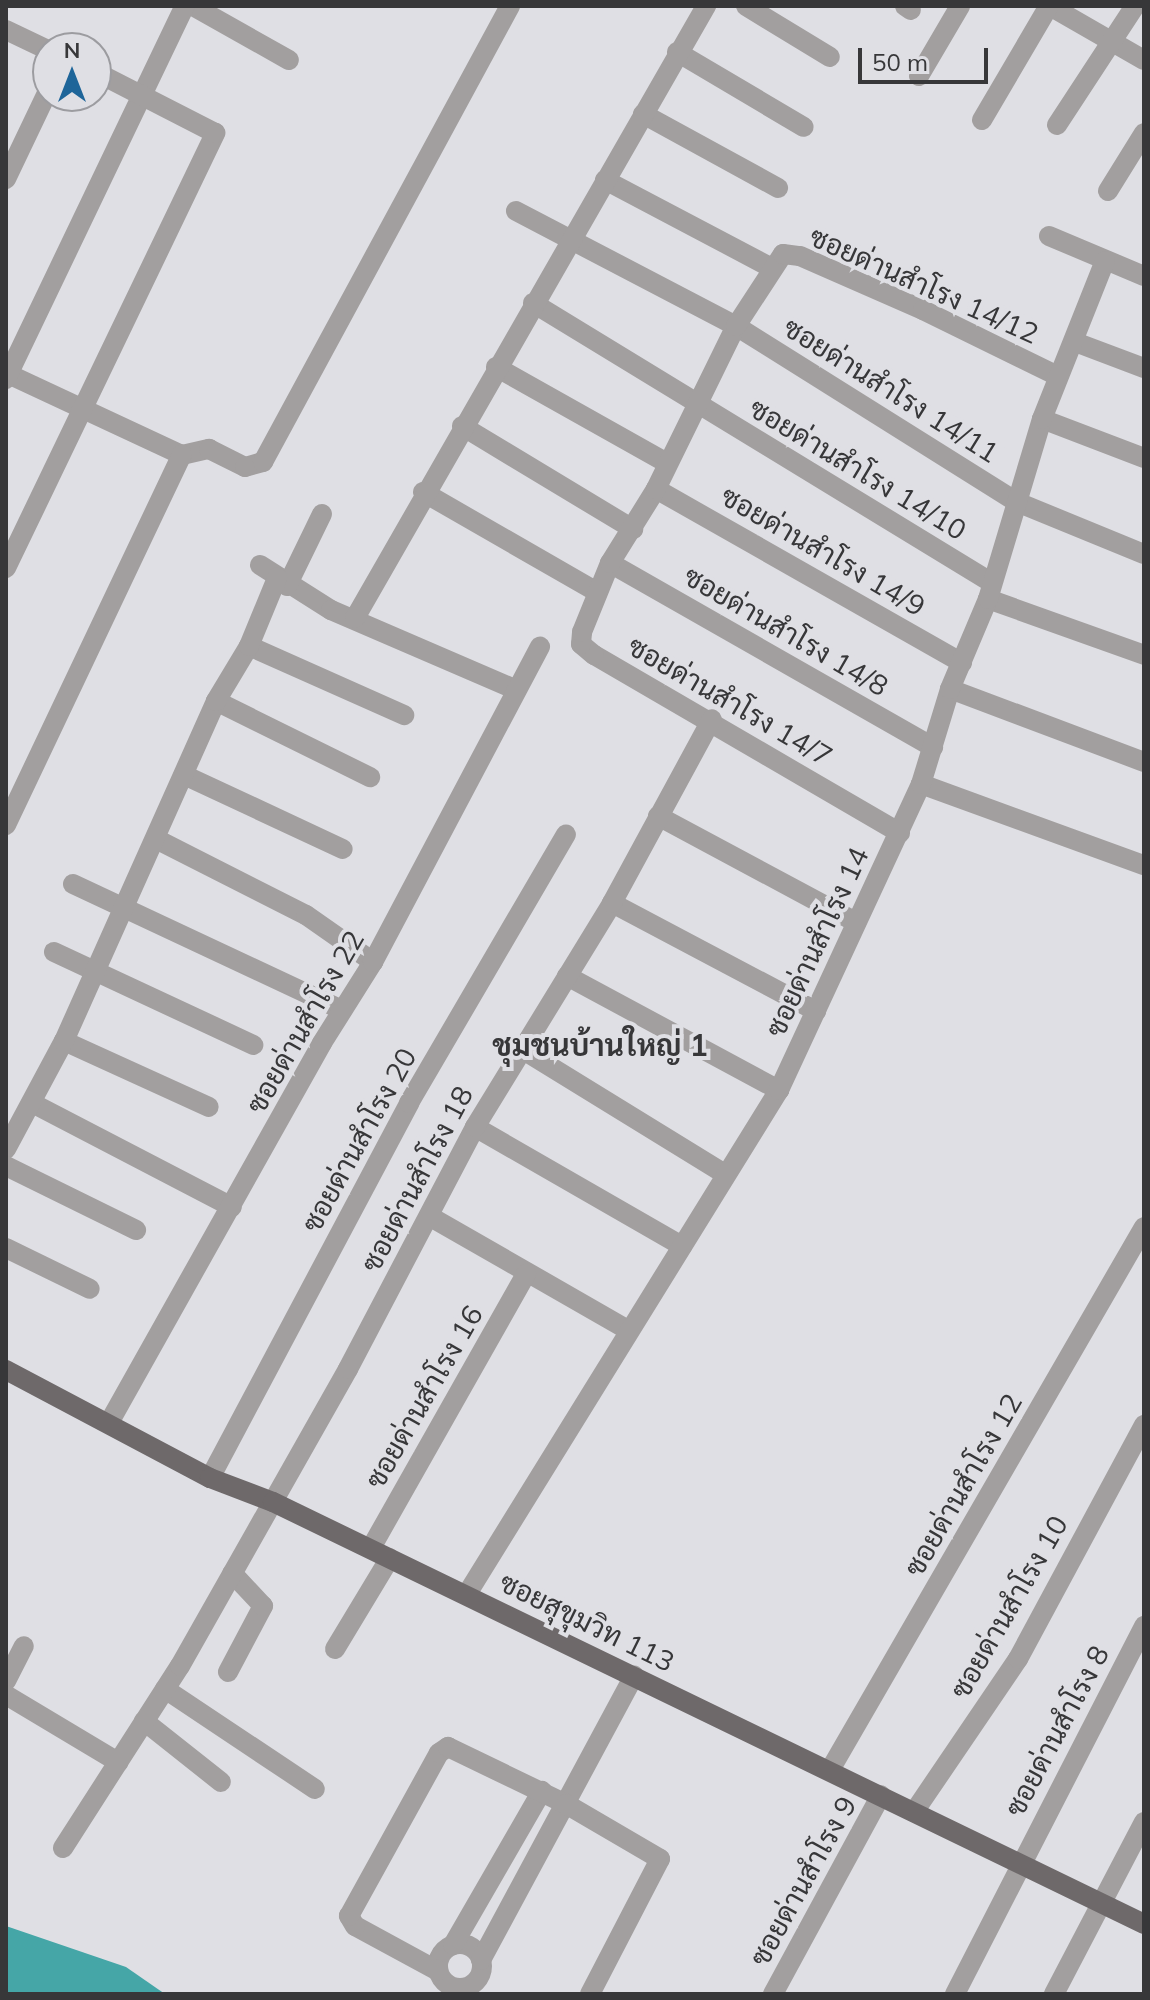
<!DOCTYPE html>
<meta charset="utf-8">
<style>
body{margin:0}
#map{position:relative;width:1150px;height:2000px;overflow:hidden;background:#dfdfe4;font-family:Mulish,Sarabun,sans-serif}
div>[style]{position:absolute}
.water>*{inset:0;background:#45a6a7}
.minor>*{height:20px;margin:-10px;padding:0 10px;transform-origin:10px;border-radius:10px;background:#a29f9f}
.minor>.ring{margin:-10px;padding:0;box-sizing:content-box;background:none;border:20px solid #a29f9f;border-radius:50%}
.major>*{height:20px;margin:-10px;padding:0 10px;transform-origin:10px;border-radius:10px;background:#6e696a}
span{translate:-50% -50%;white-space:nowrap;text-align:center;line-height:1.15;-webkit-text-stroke:8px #dfdfe4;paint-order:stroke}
.street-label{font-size:28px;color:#373739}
.neighbourhood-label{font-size:30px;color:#373739;font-weight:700}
.frame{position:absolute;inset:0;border:8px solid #373739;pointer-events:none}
.north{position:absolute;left:32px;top:32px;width:80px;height:80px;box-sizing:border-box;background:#dfdfe4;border:2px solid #9c9ca0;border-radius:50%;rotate:0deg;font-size:22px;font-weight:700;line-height:32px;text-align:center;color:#373739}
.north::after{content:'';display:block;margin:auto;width:28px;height:36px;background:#1e6599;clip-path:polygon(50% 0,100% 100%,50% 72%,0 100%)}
.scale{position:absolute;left:858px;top:48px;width:130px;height:36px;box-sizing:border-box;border:4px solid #373739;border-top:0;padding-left:10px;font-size:24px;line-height:28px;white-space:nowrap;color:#373739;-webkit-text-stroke:6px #dfdfe4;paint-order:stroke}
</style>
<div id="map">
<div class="water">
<div style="clip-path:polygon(6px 1926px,126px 1967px,165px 1994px,6px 1994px)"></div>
</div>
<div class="minor">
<div style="left:193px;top:6px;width:110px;rotate:29.4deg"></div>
<div style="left:746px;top:6px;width:98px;rotate:31.3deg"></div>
<div style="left:905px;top:6px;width:7px;rotate:34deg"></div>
<div style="left:1050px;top:6px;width:108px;rotate:29.9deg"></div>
<div style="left:6px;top:30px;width:47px;rotate:25.5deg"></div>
<div style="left:677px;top:52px;width:147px;rotate:30.6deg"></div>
<div style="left:919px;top:76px;width:81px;rotate:-59.6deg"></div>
<div style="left:643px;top:114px;width:154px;rotate:28.7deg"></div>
<div style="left:982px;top:120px;width:132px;rotate:-59.6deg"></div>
<div style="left:1057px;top:125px;width:142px;rotate:-56.8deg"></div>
<div style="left:6px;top:179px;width:98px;rotate:-64.5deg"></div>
<div style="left:605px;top:180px;width:189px;rotate:27.8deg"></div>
<div style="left:1108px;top:191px;width:68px;rotate:-58.2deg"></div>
<div style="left:516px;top:211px;width:248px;rotate:27.6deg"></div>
<div style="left:736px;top:326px;width:332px;rotate:32.1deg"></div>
<div style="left:1017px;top:502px;width:137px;rotate:22.3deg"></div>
<div style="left:1049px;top:236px;width:103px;rotate:22.8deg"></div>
<div style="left:533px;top:303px;width:534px;rotate:31.37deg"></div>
<div style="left:1075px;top:342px;width:74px;rotate:20.6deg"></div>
<div style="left:496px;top:367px;width:196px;rotate:29.3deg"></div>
<div style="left:6px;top:373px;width:194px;rotate:25deg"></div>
<div style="left:182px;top:455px;width:28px;rotate:-13deg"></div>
<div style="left:209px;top:449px;width:40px;rotate:26.6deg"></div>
<div style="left:245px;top:467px;width:19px;rotate:-16deg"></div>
<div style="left:263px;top:462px;width:519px;rotate:-61.56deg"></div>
<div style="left:6px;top:379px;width:414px;rotate:-64.4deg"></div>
<div style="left:1042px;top:419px;width:109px;rotate:20.9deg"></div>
<div style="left:462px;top:426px;width:200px;rotate:31.1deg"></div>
<div style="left:656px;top:489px;width:352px;rotate:29.6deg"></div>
<div style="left:423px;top:492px;width:201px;rotate:29.9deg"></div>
<div style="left:610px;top:563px;width:372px;rotate:29.7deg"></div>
<div style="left:260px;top:565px;width:84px;rotate:32.4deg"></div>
<div style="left:331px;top:610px;width:199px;rotate:23.3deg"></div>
<div style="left:6px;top:568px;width:483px;rotate:-64.3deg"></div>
<div style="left:215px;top:133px;width:134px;rotate:-152.9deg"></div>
<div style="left:287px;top:586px;width:80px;rotate:-64.1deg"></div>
<div style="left:988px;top:599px;width:166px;rotate:19.7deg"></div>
<div style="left:355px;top:618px;width:706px;rotate:-60.16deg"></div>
<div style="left:249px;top:646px;width:170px;rotate:24deg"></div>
<div style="left:950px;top:689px;width:207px;rotate:20.6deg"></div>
<div style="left:216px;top:701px;width:172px;rotate:26.3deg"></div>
<div style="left:184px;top:775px;width:175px;rotate:25deg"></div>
<div style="left:921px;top:784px;width:237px;rotate:20deg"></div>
<div style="left:658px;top:816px;width:225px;rotate:28.2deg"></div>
<div style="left:6px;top:825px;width:410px;rotate:-64.6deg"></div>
<div style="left:900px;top:833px;width:354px;rotate:-149.8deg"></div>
<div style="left:594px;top:655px;width:17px;rotate:-140deg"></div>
<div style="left:581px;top:644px;width:12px;rotate:-85deg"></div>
<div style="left:582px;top:632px;width:74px;rotate:-67.9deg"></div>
<div style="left:610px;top:563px;width:87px;rotate:-58.1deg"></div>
<div style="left:656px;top:489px;width:182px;rotate:-63.9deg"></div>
<div style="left:736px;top:326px;width:86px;rotate:-56.9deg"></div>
<div style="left:783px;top:254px;width:17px;rotate:7deg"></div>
<div style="left:800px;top:256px;width:134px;rotate:23.7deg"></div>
<div style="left:923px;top:310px;width:150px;rotate:26.1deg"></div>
<div style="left:156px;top:839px;width:168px;rotate:26.9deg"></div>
<div style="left:306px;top:915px;width:82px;rotate:35deg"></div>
<div style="left:73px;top:884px;width:297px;rotate:25.1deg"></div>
<div style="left:612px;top:903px;width:231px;rotate:27.9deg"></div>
<div style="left:54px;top:952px;width:220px;rotate:25deg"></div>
<div style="left:567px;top:976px;width:241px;rotate:28.3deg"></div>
<div style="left:64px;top:1041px;width:159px;rotate:24.5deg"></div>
<div style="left:520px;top:1048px;width:241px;rotate:31.6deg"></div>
<div style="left:34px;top:1104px;width:223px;rotate:27.5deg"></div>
<div style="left:475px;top:1127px;width:239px;rotate:29.9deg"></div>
<div style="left:6px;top:1149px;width:123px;rotate:-61.8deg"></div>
<div style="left:64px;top:1041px;width:372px;rotate:-65.9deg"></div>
<div style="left:216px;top:701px;width:64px;rotate:-59deg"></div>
<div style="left:249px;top:646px;width:74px;rotate:-67.6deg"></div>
<div style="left:6px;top:1166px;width:145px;rotate:26.2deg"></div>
<div style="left:429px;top:1216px;width:229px;rotate:29.8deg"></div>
<div style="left:6px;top:1248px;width:93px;rotate:26deg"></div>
<div style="left:110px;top:1421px;width:433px;rotate:-60.7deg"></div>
<div style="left:322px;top:1043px;width:96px;rotate:-57.8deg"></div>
<div style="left:373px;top:962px;width:357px;rotate:-62.1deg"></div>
<div style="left:210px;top:1478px;width:425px;rotate:-62deg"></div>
<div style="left:409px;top:1103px;width:311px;rotate:-59.7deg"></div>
<div style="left:371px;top:1548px;width:315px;rotate:-60.5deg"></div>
<div style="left:467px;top:1594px;width:593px;rotate:-58.24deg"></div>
<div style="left:779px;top:1090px;width:337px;rotate:-65.1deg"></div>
<div style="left:921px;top:784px;width:99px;rotate:-73deg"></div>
<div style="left:950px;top:689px;width:98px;rotate:-67.1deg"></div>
<div style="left:988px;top:599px;width:188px;rotate:-73.3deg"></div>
<div style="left:1042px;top:419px;width:170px;rotate:-68.3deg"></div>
<div style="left:335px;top:1649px;width:106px;rotate:-58.9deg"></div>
<div style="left:228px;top:1672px;width:75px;rotate:-62.1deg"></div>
<div style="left:263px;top:1606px;width:45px;rotate:-133.2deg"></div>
<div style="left:6px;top:1681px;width:39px;rotate:-63deg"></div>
<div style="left:165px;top:1689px;width:180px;rotate:33.7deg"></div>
<div style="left:6px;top:1695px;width:131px;rotate:30.9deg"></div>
<div style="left:144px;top:1721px;width:98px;rotate:38.4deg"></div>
<div style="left:830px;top:1770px;width:627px;rotate:-59.96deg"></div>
<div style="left:914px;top:1812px;width:185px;rotate:-55.8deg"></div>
<div style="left:1018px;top:1659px;width:266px;rotate:-61.7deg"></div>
<div style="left:63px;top:1848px;width:216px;rotate:-57.3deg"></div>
<div style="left:180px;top:1666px;width:341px;rotate:-60.5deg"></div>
<div style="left:348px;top:1369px;width:273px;rotate:-62.3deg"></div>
<div style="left:475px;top:1127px;width:263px;rotate:-58.5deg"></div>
<div style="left:612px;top:903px;width:209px;rotate:-61.5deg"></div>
<div class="ring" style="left:438px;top:1944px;width:24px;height:24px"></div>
<div style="left:453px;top:1945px;width:178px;rotate:-60deg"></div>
<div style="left:481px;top:1960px;width:323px;rotate:-61.7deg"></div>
<div style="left:438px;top:1971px;width:94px;rotate:-151.5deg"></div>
<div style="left:355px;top:1926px;width:12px;rotate:-121deg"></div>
<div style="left:349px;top:1916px;width:186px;rotate:-61.1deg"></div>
<div style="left:439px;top:1753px;width:11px;rotate:-34deg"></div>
<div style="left:448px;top:1747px;width:131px;rotate:25.8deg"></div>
<div style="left:566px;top:1804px;width:109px;rotate:30.3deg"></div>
<div style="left:660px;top:1859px;width:152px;rotate:117.4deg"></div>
<div style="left:773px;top:1994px;width:226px;rotate:-61.5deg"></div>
<div style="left:955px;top:1994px;width:414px;rotate:-62.8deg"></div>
<div style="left:1054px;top:1994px;width:194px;rotate:-62.4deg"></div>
</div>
<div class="major">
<div style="left:6px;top:1370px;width:231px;rotate:27.9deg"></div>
<div style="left:210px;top:1478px;width:67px;rotate:20.9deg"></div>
<div style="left:273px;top:1502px;width:968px;rotate:25.85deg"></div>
</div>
<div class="street-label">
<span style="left:924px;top:285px;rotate:24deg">ซอยด่านสำโรง 14/12</span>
<span style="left:891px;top:390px;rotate:32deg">ซอยด่านสำโรง 14/11</span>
<span style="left:858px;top:469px;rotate:31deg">ซอยด่านสำโรง 14/10</span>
<span style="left:823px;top:551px;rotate:30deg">ซอยด่านสำโรง 14/9</span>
<span style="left:786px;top:631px;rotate:30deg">ซอยด่านสำโรง 14/8</span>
<span style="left:730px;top:701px;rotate:30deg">ซอยด่านสำโรง 14/7</span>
<span style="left:817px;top:942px;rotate:-65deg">ซอยด่านสำโรง 14</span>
<span style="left:305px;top:1022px;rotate:-60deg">ซอยด่านสำโรง 22</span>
<span style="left:359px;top:1140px;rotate:-61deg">ซอยด่านสำโรง 20</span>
<span style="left:417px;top:1179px;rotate:-62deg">ซอยด่านสำโรง 18</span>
<span style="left:424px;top:1397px;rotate:-60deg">ซอยด่านสำโรง 16</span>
<span style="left:963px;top:1485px;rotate:-60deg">ซอยด่านสำโรง 12</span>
<span style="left:1009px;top:1607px;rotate:-60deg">ซอยด่านสำโรง 10</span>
<span style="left:587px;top:1622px;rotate:26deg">ซอยสุขุมวิท 113</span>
<span style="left:1057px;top:1731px;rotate:-62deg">ซอยด่านสำโรง 8</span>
<span style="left:803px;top:1881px;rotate:-61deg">ซอยด่านสำโรง 9</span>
</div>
<div class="neighbourhood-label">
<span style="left:600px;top:1045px">ชุมชนบ้านใหญ่ 1</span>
</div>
<div class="frame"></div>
<div class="north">N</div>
<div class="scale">50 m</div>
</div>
